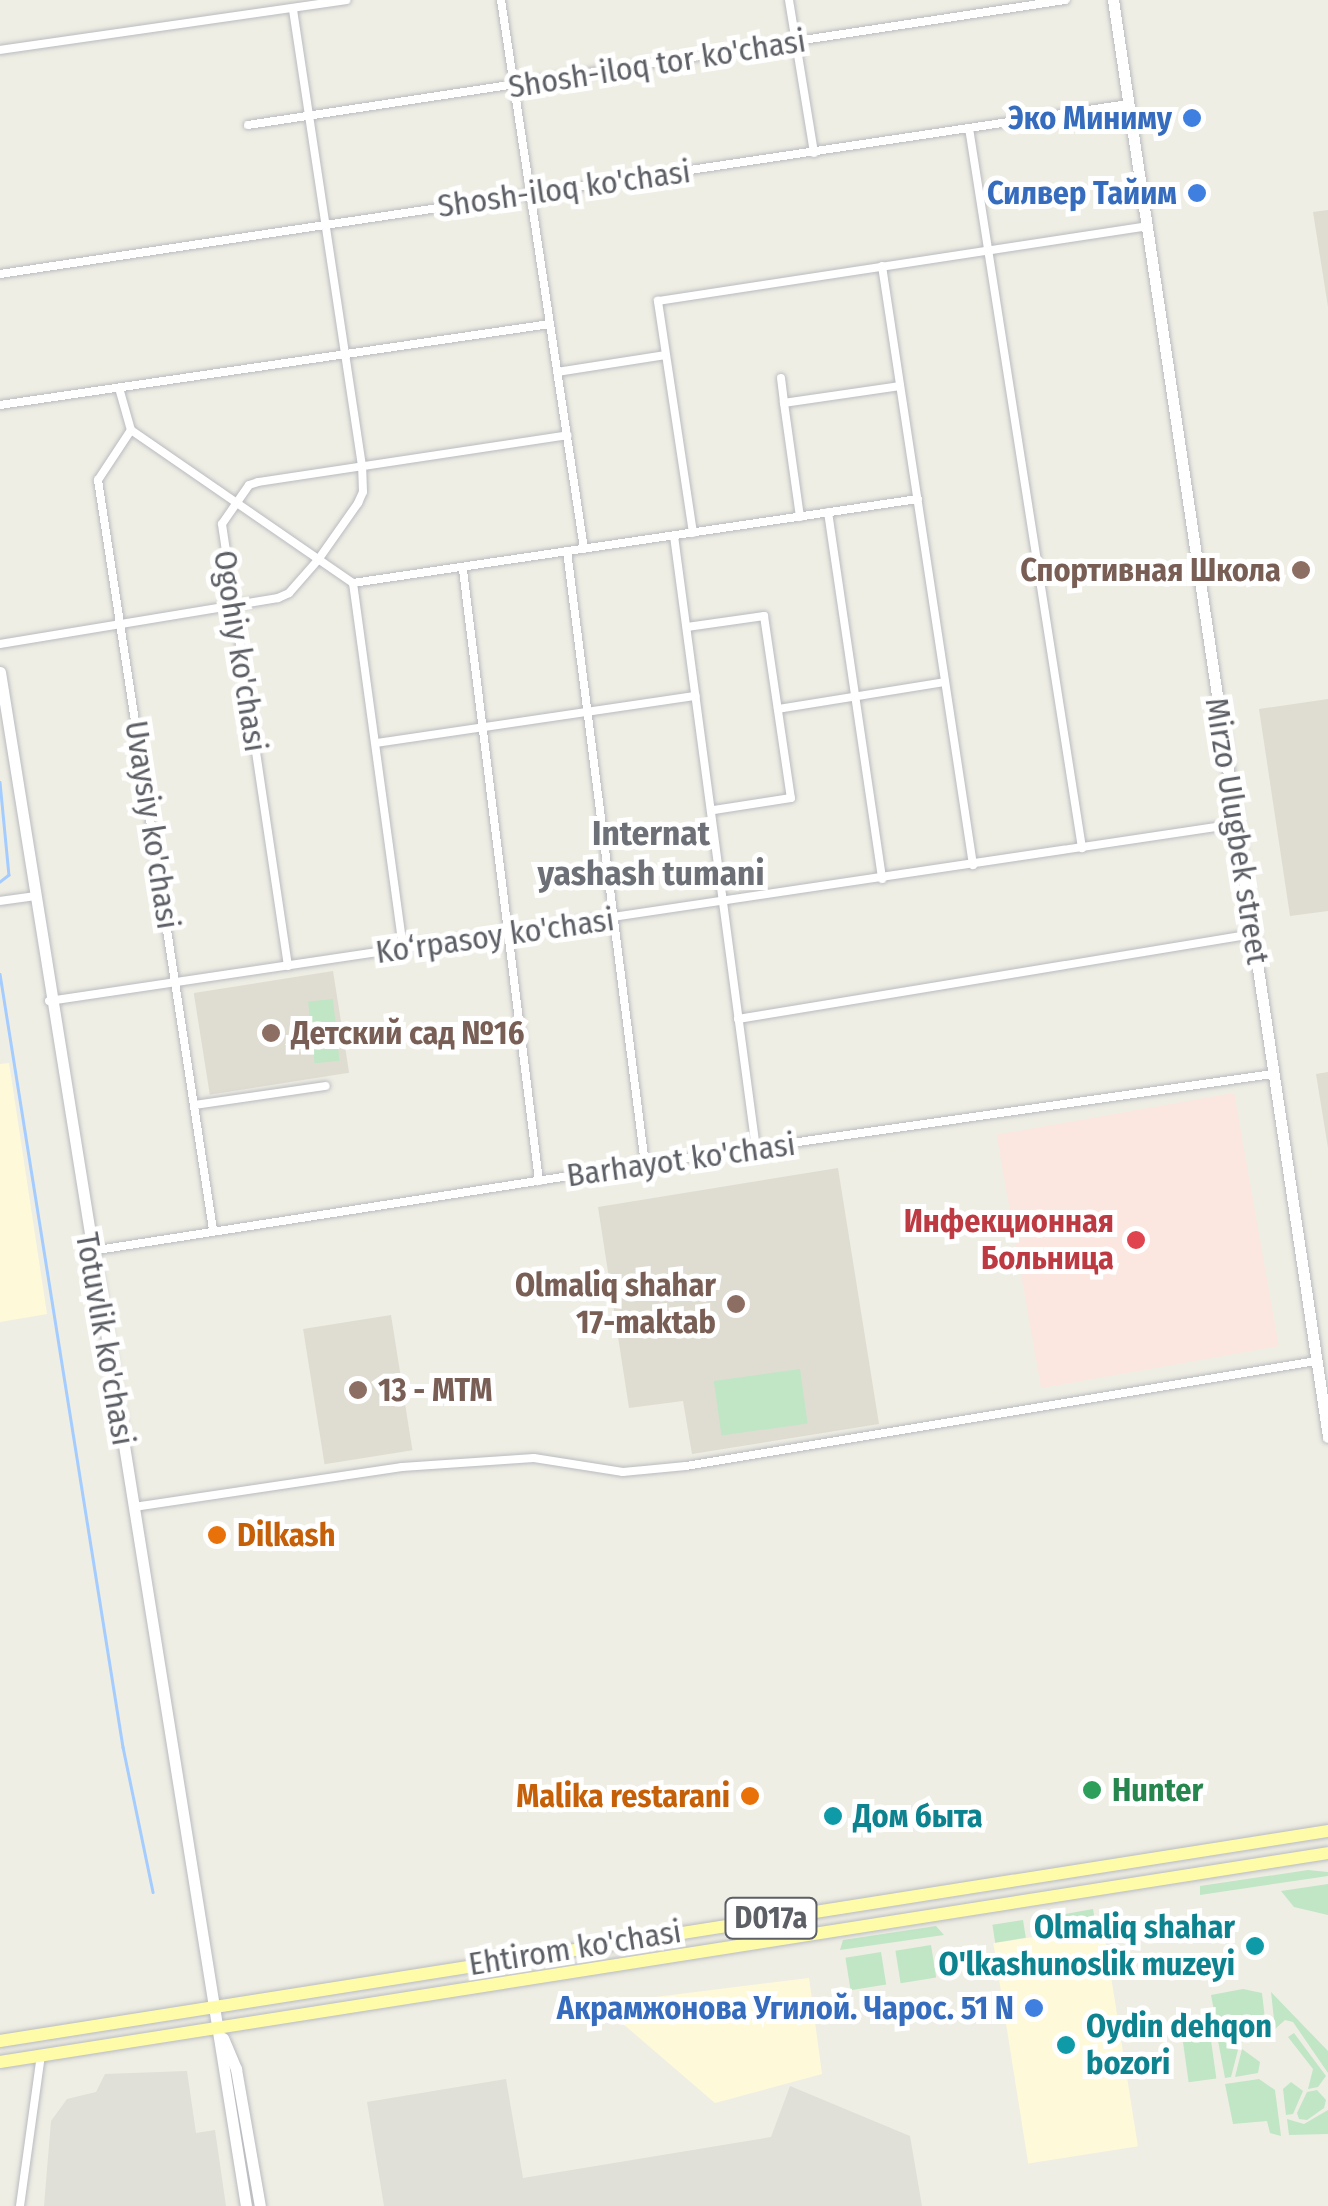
<!DOCTYPE html>
<meta charset="utf-8">
<style>
body{margin:0}
#map{position:relative;width:1328px;height:2206px;overflow:hidden;background:#efeee4;font-family:"Fira Sans Condensed",sans-serif}
div>[style]{position:absolute}
.commercial>*{inset:0;background:#fefad9;transform-origin:0 0}
.industrial>*{inset:0;background:#e0dfd8}
.education>*{inset:0;background:#dfddd2;transform-origin:0 0}
.medical>*{inset:0;background:#fce6e0;transform-origin:0 0}
.green>*{inset:0;background:#c0e6c5;transform-origin:0 0}
.stream>*{height:2.5px;margin:-1.25px;padding:0 1.25px;transform-origin:1.25px;border-radius:1.25px;background:#a4ccff}
.roads{filter:drop-shadow(0 0 2px #b9bbc0) drop-shadow(0 0 2px #b9bbc0)}
.minor>*{height:8px;margin:-4px;padding:0 4px;transform-origin:4px;border-radius:4px;background:#fff}
.secondary>*{height:11px;margin:-5.5px;padding:0 5.5px;transform-origin:5.5px;border-radius:5.5px;background:#fff}
.primary>*{height:12px;margin:-6px;padding:0 6px;transform-origin:6px;border-radius:6px;background:#fffca9}
.dots>*{width:28px;height:28px;translate:-50% -50%;box-sizing:border-box;border:5px solid #fff;border-radius:50%}
span{translate:-50% -50%;white-space:nowrap;text-align:center;line-height:1.15;-webkit-text-stroke:10px #fff;paint-order:stroke}
.shield-label span{padding:2px 8px;background:#fff;border:2px solid;border-radius:8px;-webkit-text-stroke-width:0}
.shield-label{font-size:30px;color:#5c5f65;font-weight:700}
.street-label{font-size:32px;color:#5c5f65}
.shop-label{font-size:32px;color:#366cbe;font-weight:700}
.right{translate:-100% -50%;text-align:right}
.education-label{font-size:32px;color:#785e54;font-weight:700}
.left{translate:0 -50%;text-align:left}
.health-label{font-size:32px;color:#be3a42;font-weight:700}
.food-label{font-size:32px;color:#c56008;font-weight:700}
.leisure-label{font-size:32px;color:#27864d;font-weight:700}
.culture-label{font-size:32px;color:#0d838f;font-weight:700}
.neighbourhood-label{font-size:35px;color:#6d7177;font-weight:700}
</style>
<div id="map">
<div class="commercial">
<div style="clip-path:polygon(9px 1063px,47px 1314px,0 1322px,0 1064px)"></div>
<div style="left:1103px;top:1926px;width:223px;height:111px;rotate:81deg"></div>
<div style="clip-path:polygon(809px 1978px,822px 2074px,715px 2103px,622px 2023px,616px 2002px)"></div>
</div>
<div class="industrial">
<div style="clip-path:polygon(187px 2071px,196px 2133px,215px 2130px,226px 2206px,44px 2206px,51px 2121px,67px 2099px,96px 2092px,105px 2074px)"></div>
<div style="clip-path:polygon(506px 2079px,523px 2178px,771px 2137px,790px 2086px,910px 2136px,922px 2206px,384px 2206px,367px 2102px)"></div>
</div>
<div class="education">
<div style="clip-path:polygon(1328px 210px,1328px 307px,1313px 212px)"></div>
<div style="clip-path:polygon(1328px 699px,1328px 911px,1290px 916px,1259px 709px)"></div>
<div style="left:333px;top:971px;width:103px;height:141px;rotate:81deg"></div>
<div style="clip-path:polygon(1328px 1072px,1328px 1148px,1316px 1074px)"></div>
<div style="clip-path:polygon(838px 1168px,879px 1424px,692px 1454px,683px 1401px,629px 1408px,598px 1207px)"></div>
<div style="left:391px;top:1315px;width:137px;height:89px;rotate:81deg"></div>
</div>
<div class="medical">
<div style="left:1234px;top:1093px;width:257px;height:241px;rotate:80deg"></div>
</div>
<div class="green">
<div style="left:333px;top:999px;width:62px;height:25px;rotate:84deg"></div>
<div style="left:800px;top:1369px;width:55px;height:87px;rotate:82deg"></div>
<div style="clip-path:polygon(1308px 1870px,1328px 1872px,1328px 1876px,1200px 1895px,1200px 1886px)"></div>
<div style="clip-path:polygon(1328px 1884px,1328px 1915px,1294px 1907px,1281px 1891px)"></div>
<div style="left:1093px;top:1909px;width:17px;height:31px;rotate:80deg"></div>
<div style="left:1023px;top:1920px;width:18px;height:31px;rotate:81deg"></div>
<div style="clip-path:polygon(936px 1926px,944px 1935px,840px 1950px,843px 1940px)"></div>
<div style="left:931px;top:1945px;width:33px;height:36px;rotate:81deg"></div>
<div style="left:881px;top:1952px;width:33px;height:36px;rotate:81deg"></div>
<div style="clip-path:polygon(1243px 1989px,1262px 1993px,1266px 2028px,1241px 2043px,1217px 2026px,1211px 1995px)"></div>
<div style="clip-path:polygon(1271px 1992px,1328px 2051px,1328px 2073px,1293px 2022px,1285px 2020px,1275px 2029px)"></div>
<div style="left:1208px;top:2019px;width:60px;height:28px;rotate:82deg"></div>
<div style="clip-path:polygon(1216px 2030px,1239px 2046px,1231px 2077px,1225px 2078px)"></div>
<div style="clip-path:polygon(1294px 2033px,1326px 2076px,1318px 2087px,1308px 2089px,1313px 2069px,1288px 2037px)"></div>
<div style="clip-path:polygon(1242px 2049px,1260px 2062px,1258px 2073px,1235px 2077px)"></div>
<div style="clip-path:polygon(1259px 2079px,1275px 2090px,1281px 2136px,1270px 2133px,1267px 2121px,1233px 2124px,1225px 2084px)"></div>
<div style="clip-path:polygon(1291px 2082px,1303px 2091px,1293px 2114px,1286px 2115px,1283px 2089px)"></div>
<div style="clip-path:polygon(1317px 2090px,1326px 2100px,1324px 2108px,1307px 2120px,1299px 2119px,1297px 2113px,1307px 2092px)"></div>
<div style="clip-path:polygon(1328px 2110px,1328px 2134px,1289px 2135px,1287px 2119px,1304px 2124px)"></div>
</div>
<div class="stream">
<div style="left:0;top:782px;width:93px;rotate:84.5deg"></div>
<div style="left:9px;top:875px;width:11px;rotate:142deg"></div>
<div style="left:0;top:974px;width:783px;rotate:80.96deg"></div>
<div style="left:123px;top:1747px;width:148px;rotate:78.3deg"></div>
</div>
<div class="roads">
<div class="minor">
<div style="left:501px;top:0;width:555px;rotate:81.4deg"></div>
<div style="left:789px;top:0;width:155px;rotate:80.7deg"></div>
<div style="left:0;top:50px;width:350px;rotate:-8.2deg"></div>
<div style="left:248px;top:125px;width:827px;rotate:-8.7deg"></div>
<div style="left:969px;top:128px;width:729px;rotate:81.08deg"></div>
<div style="left:882px;top:266px;width:606px;rotate:81.36deg"></div>
<div style="left:0;top:274px;width:1141px;rotate:-8.57deg"></div>
<div style="left:557px;top:372px;width:110px;rotate:-8.9deg"></div>
<div style="left:781px;top:378px;width:25px;rotate:83deg"></div>
<div style="left:119px;top:388px;width:44px;rotate:74.1deg"></div>
<div style="left:131px;top:430px;width:270px;rotate:34.6deg"></div>
<div style="left:353px;top:583px;width:369px;rotate:82.2deg"></div>
<div style="left:0;top:405px;width:556px;rotate:-8.38deg"></div>
<div style="left:131px;top:430px;width:60px;rotate:123.4deg"></div>
<div style="left:98px;top:480px;width:759px;rotate:81.28deg"></div>
<div style="left:828px;top:512px;width:371px;rotate:81.6deg"></div>
<div style="left:800px;top:517px;width:115px;rotate:-98deg"></div>
<div style="left:784px;top:403px;width:117px;rotate:-8.3deg"></div>
<div style="left:693px;top:533px;width:235px;rotate:-98.6deg"></div>
<div style="left:658px;top:301px;width:494px;rotate:-8.7deg"></div>
<div style="left:674px;top:536px;width:618px;rotate:82.38deg"></div>
<div style="left:567px;top:551px;width:618px;rotate:82.75deg"></div>
<div style="left:463px;top:570px;width:616px;rotate:82.91deg"></div>
<div style="left:353px;top:583px;width:571px;rotate:-8.46deg"></div>
<div style="left:687px;top:627px;width:78px;rotate:-8.1deg"></div>
<div style="left:764px;top:616px;width:184px;rotate:81.6deg"></div>
<div style="left:791px;top:798px;width:78px;rotate:171.1deg"></div>
<div style="left:0;top:644px;width:282px;rotate:-9.4deg"></div>
<div style="left:278px;top:598px;width:12px;rotate:-24deg"></div>
<div style="left:289px;top:593px;width:44px;rotate:-48.7deg"></div>
<div style="left:318px;top:560px;width:70px;rotate:-54.9deg"></div>
<div style="left:358px;top:503px;width:12px;rotate:-66deg"></div>
<div style="left:363px;top:492px;width:26px;rotate:-92deg"></div>
<div style="left:362px;top:466px;width:463px;rotate:-98.6deg"></div>
<div style="left:778px;top:709px;width:169px;rotate:-9.2deg"></div>
<div style="left:376px;top:743px;width:323px;rotate:-8.4deg"></div>
<div style="left:0;top:901px;width:34px;rotate:-8deg"></div>
<div style="left:288px;top:966px;width:447px;rotate:-98.5deg"></div>
<div style="left:222px;top:524px;width:47px;rotate:-55.3deg"></div>
<div style="left:249px;top:485px;width:9px;rotate:-18deg"></div>
<div style="left:258px;top:482px;width:313px;rotate:-8.6deg"></div>
<div style="left:49px;top:1001px;width:1200px;rotate:-8.48deg"></div>
<div style="left:738px;top:1019px;width:522px;rotate:-9.37deg"></div>
<div style="left:195px;top:1105px;width:132px;rotate:-8.3deg"></div>
<div style="left:91px;top:1251px;width:561px;rotate:-8.92deg"></div>
<div style="left:645px;top:1164px;width:634px;rotate:-8.16deg"></div>
<div style="left:134px;top:1507px;width:271px;rotate:-8.5deg"></div>
<div style="left:402px;top:1467px;width:132px;rotate:-3.9deg"></div>
<div style="left:534px;top:1458px;width:90px;rotate:8.9deg"></div>
<div style="left:623px;top:1472px;width:63px;rotate:-5.4deg"></div>
<div style="left:686px;top:1466px;width:639px;rotate:-9.46deg"></div>
<div style="left:20px;top:2206px;width:152px;rotate:-82.1deg"></div>
</div>
<div class="secondary">
<div style="left:1113px;top:0;width:1453px;rotate:81.49deg"></div>
<div style="left:0;top:672px;width:1554px;rotate:80.89deg"></div>
<div style="left:223px;top:2038px;width:34px;rotate:67deg"></div>
<div style="left:236px;top:2069px;width:139px;rotate:80.1deg"></div>
</div>
<div class="primary">
<div style="left:0;top:2041px;width:1345px;rotate:-8.99deg"></div>
<div style="left:0;top:2062px;width:1344px;rotate:-8.94deg"></div>
</div>
</div>
<div class="dots">
<div style="left:1192px;top:118px;background:#3f7fe0"></div>
<div style="left:1197px;top:193px;background:#3f7fe0"></div>
<div style="left:1301px;top:570px;background:#8d6e63"></div>
<div style="left:271px;top:1033px;background:#8d6e63"></div>
<div style="left:1136px;top:1240px;background:#e0444e"></div>
<div style="left:736px;top:1304px;background:#8d6e63"></div>
<div style="left:358px;top:1390px;background:#8d6e63"></div>
<div style="left:217px;top:1535px;background:#e8710a"></div>
<div style="left:1092px;top:1790px;background:#2e9e5b"></div>
<div style="left:750px;top:1796px;background:#e8710a"></div>
<div style="left:833px;top:1816px;background:#0f9aa8"></div>
<div style="left:1255px;top:1946px;background:#0f9aa8"></div>
<div style="left:1034px;top:2008px;background:#3f7fe0"></div>
<div style="left:1066px;top:2045px;background:#0f9aa8"></div>
</div>
<div class="shield-label">
<span style="left:771px;top:1918px">D017a</span>
</div>
<div class="street-label">
<span style="left:657px;top:64px;rotate:-9deg">Shosh-iloq tor ko'chasi</span>
<span style="left:564px;top:189px;rotate:-8deg">Shosh-iloq ko'chasi</span>
<span style="left:240px;top:651px;rotate:81deg">Ogohiy ko'chasi</span>
<span style="left:152px;top:825px;rotate:81deg">Uvaysiy ko'chasi</span>
<span style="left:1237px;top:831px;rotate:81deg">Mirzo Ulugbek street</span>
<span style="left:495px;top:936px;rotate:-8deg">Ko‘rpasoy ko'chasi</span>
<span style="left:681px;top:1160px;rotate:-8deg">Barhayot ko'chasi</span>
<span style="left:105px;top:1339px;rotate:80deg">Totuvlik ko'chasi</span>
<span style="left:575px;top:1948px;rotate:-9deg">Ehtirom ko'chasi</span>
</div>
<div class="shop-label">
<span class="right" style="left:1172px;top:118px">Эко Миниму</span>
<span class="right" style="left:1177px;top:193px">Силвер Тайим</span>
<span class="right" style="left:1014px;top:2008px">Акрамжонова Угилой. Чарос. 51 N</span>
</div>
<div class="education-label">
<span class="right" style="left:1281px;top:570px">Спортивная Школа</span>
<span class="left" style="left:291px;top:1033px">Детский сад №16</span>
<span class="right" style="left:716px;top:1304px">Olmaliq shahar<br>17-maktab</span>
<span class="left" style="left:378px;top:1390px">13 - MTM</span>
</div>
<div class="health-label">
<span class="right" style="left:1114px;top:1240px">Инфекционная<br>Больница</span>
</div>
<div class="food-label">
<span class="left" style="left:237px;top:1535px">Dilkash</span>
<span class="right" style="left:730px;top:1796px">Malika restarani</span>
</div>
<div class="leisure-label">
<span class="left" style="left:1112px;top:1790px">Hunter</span>
</div>
<div class="culture-label">
<span class="left" style="left:853px;top:1816px">Дом быта</span>
<span class="right" style="left:1235px;top:1946px">Olmaliq shahar<br>O'lkashunoslik muzeyi</span>
<span class="left" style="left:1086px;top:2045px">Oydin dehqon<br>bozori</span>
</div>
<div class="neighbourhood-label">
<span style="left:651px;top:853px">Internat<br>yashash tumani</span>
</div>
</div>
